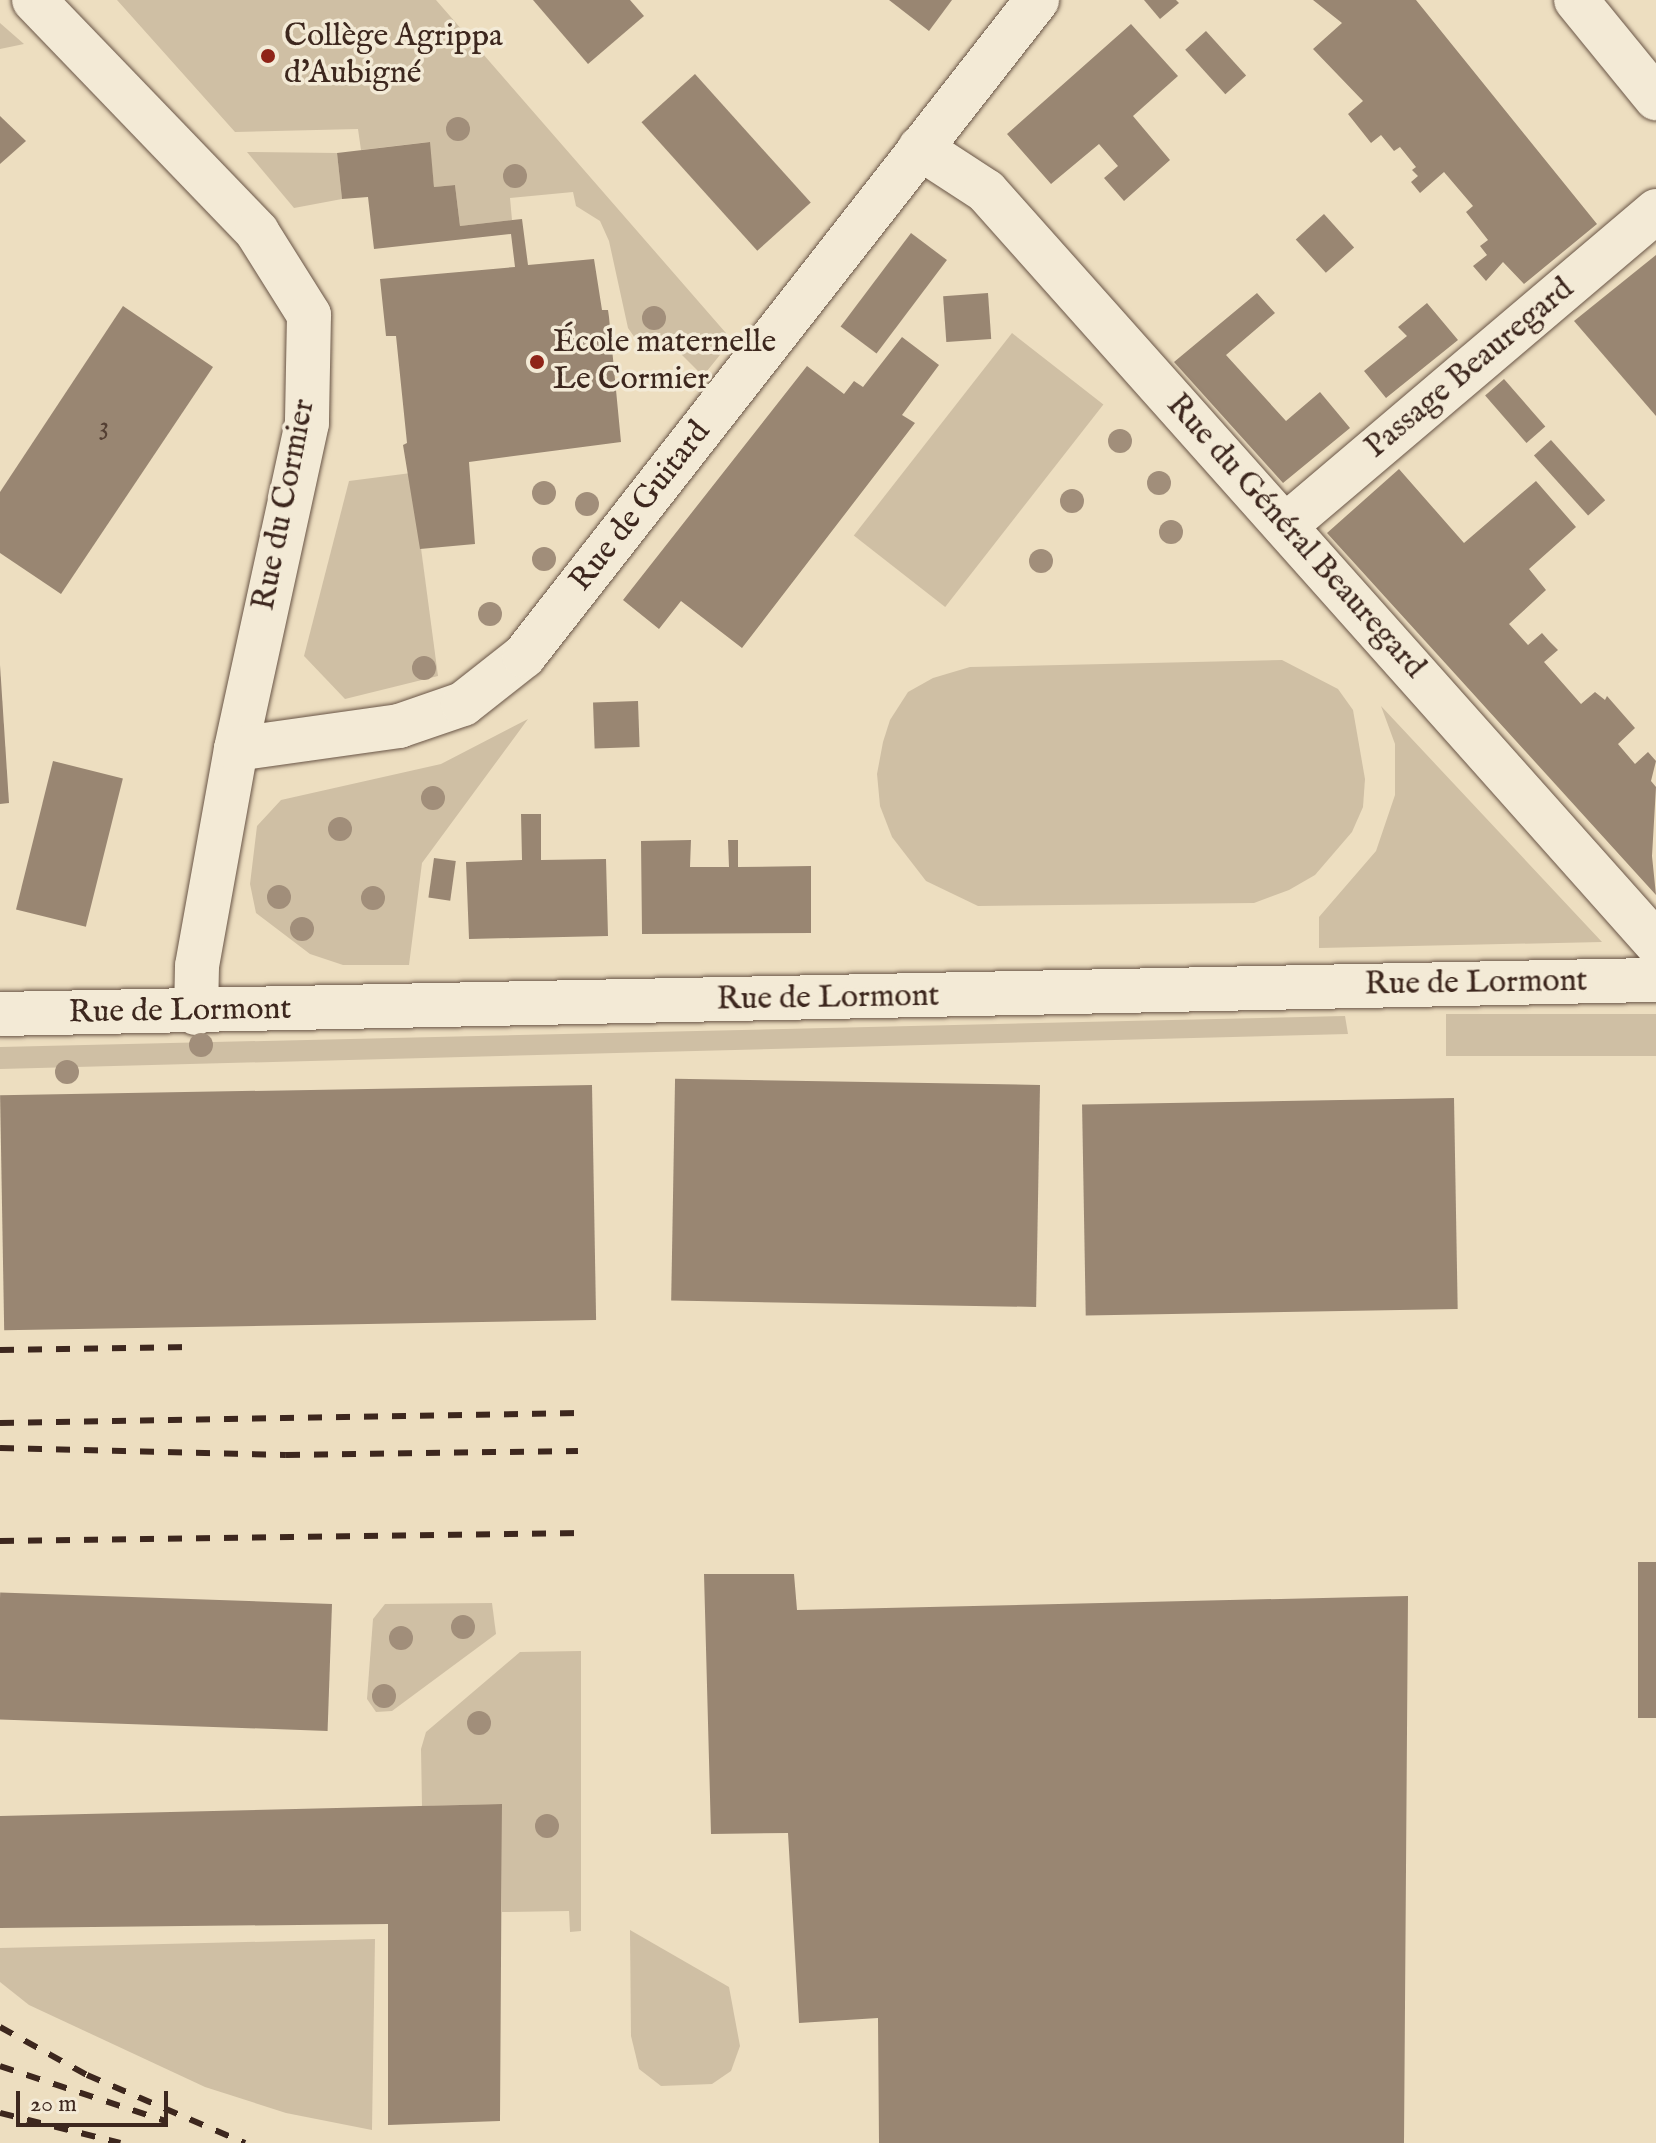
<!DOCTYPE html>
<meta charset="utf-8">
<style>
body{margin:0}
#map{position:relative;width:1656px;height:2143px;overflow:hidden;background:#eddec0;font-family:"IM FELL English",serif}
div>[style]{position:absolute}
.green>*{inset:0;background:#cfbfa4;transform-origin:0 0}
.building>*{inset:0;background:#998672;transform-origin:0 0}
.roads{filter:drop-shadow(0 0 2px #695546) drop-shadow(0 0 2px #695546)}
.minor>*{height:44px;margin:-22px;padding:0 22px;transform-origin:22px;border-radius:22px;background:#f3ead6}
.secondary>*{height:44px;margin:-22px;padding:0 22px;transform-origin:22px;border-radius:22px;background:#f3ead6}
.rail>*{height:6px;margin-top:-3px;transform-origin:0;background:repeating-linear-gradient(90deg,#3d271e 0 14px,transparent 0 28px)}
.trees>*{width:24px;height:24px;margin:-12px;border-radius:50%;background:#a18e7a}
.dots>*{width:22px;height:22px;translate:-50% -50%;box-sizing:border-box;border:4px solid #f3ead6;border-radius:50%}
span{translate:-50% -50%;white-space:nowrap;text-align:center;line-height:1.15;-webkit-text-stroke:7px #f3ead6;paint-order:stroke}
.number-label{font-size:28px;color:#543f33}
.number-label span{-webkit-text-stroke-width:0}
.poi-label{font-size:32px;color:#3d271e}
.left{translate:0 -50%;text-align:left}
.street-label{font-size:32px;color:#3d271e}
.scale{position:absolute;left:16px;top:2091px;width:152px;height:36px;box-sizing:border-box;border:4px solid #3d271e;border-top:0;padding-left:10px;font-size:24px;line-height:28px;white-space:nowrap;color:#3d271e;-webkit-text-stroke:6px #f3ead6;paint-order:stroke}
</style>
<div id="map">
<div class="green">
<div style="clip-path:polygon(117px 0,436px 0,732px 340px,703px 376px,672px 345px,635px 338px,628px 328px,609px 241px,600px 221px,576px 206px,573px 192px,510px 198px,512px 220px,460px 226px,455px 185px,434px 187px,429px 142px,361px 150px,358px 129px,235px 132px)"></div>
<div style="clip-path:polygon(0 23px,24px 44px,0 49px)"></div>
<div style="clip-path:polygon(247px 152px,337px 153px,342px 199px,294px 208px)"></div>
<div style="left:1012px;top:333px;width:116px;height:257px;rotate:38deg"></div>
<div style="clip-path:polygon(411px 473px,438px 676px,345px 699px,304px 656px,349px 481px)"></div>
<div style="clip-path:polygon(1282px 660px,1338px 689px,1353px 710px,1365px 779px,1363px 807px,1352px 832px,1315px 875px,1289px 890px,1254px 903px,978px 906px,926px 881px,892px 837px,880px 806px,877px 774px,883px 742px,890px 720px,908px 692px,933px 678px,970px 667px)"></div>
<div style="clip-path:polygon(1381px 706px,1602px 942px,1319px 948px,1319px 917px,1376px 851px,1395px 795px,1395px 744px)"></div>
<div style="clip-path:polygon(528px 719px,422px 863px,409px 965px,343px 965px,310px 954px,256px 913px,250px 884px,257px 826px,281px 800px,441px 764px)"></div>
<div style="left:1446px;top:1014px;width:210px;height:42px"></div>
<div style="clip-path:polygon(1345px 1016px,1348px 1034px,0 1069px,0 1047px)"></div>
<div style="clip-path:polygon(492px 1603px,496px 1634px,392px 1711px,376px 1712px,367px 1699px,373px 1619px,385px 1604px)"></div>
<div style="clip-path:polygon(581px 1651px,581px 1931px,570px 1932px,569px 1911px,502px 1912px,502px 1804px,422px 1806px,421px 1749px,426px 1732px,520px 1652px)"></div>
<div style="clip-path:polygon(630px 1930px,729px 1987px,740px 2046px,731px 2071px,712px 2084px,661px 2086px,639px 2069px,631px 2036px)"></div>
<div style="clip-path:polygon(375px 1939px,372px 2130px,286px 2113px,205px 2087px,29px 2005px,0 1982px,0 1948px)"></div>
</div>
<div class="building">
<div style="clip-path:polygon(533px 0,630px 0,644px 16px,588px 64px)"></div>
<div style="clip-path:polygon(889px 0,952px 0,929px 31px)"></div>
<div style="clip-path:polygon(1144px 0,1176px 0,1179px 3px,1160px 19px)"></div>
<div style="clip-path:polygon(1313px 0,1416px 0,1597px 224px,1524px 284px,1503px 262px,1486px 281px,1473px 266px,1487px 255px,1480px 246px,1488px 240px,1466px 212px,1473px 206px,1444px 172px,1420px 193px,1411px 182px,1418px 176px,1412px 170px,1416px 167px,1400px 147px,1394px 151px,1381px 135px,1371px 143px,1348px 114px,1363px 101px,1313px 49px,1342px 23px)"></div>
<div style="clip-path:polygon(1131px 24px,1178px 76px,1133px 116px,1170px 160px,1124px 201px,1104px 178px,1118px 166px,1099px 144px,1051px 184px,1007px 134px)"></div>
<div style="left:1206px;top:31px;width:60px;height:28px;rotate:48deg"></div>
<div style="left:695px;top:74px;width:173px;height:72px;rotate:48deg"></div>
<div style="clip-path:polygon(0 116px,26px 141px,0 164px)"></div>
<div style="clip-path:polygon(430px 142px,434px 187px,455px 185px,460px 226px,522px 219px,528px 265px,594px 259px,602px 310px,608px 310px,609px 317px,621px 442px,469px 462px,475px 544px,420px 549px,403px 445px,407px 443px,396px 336px,386px 336px,380px 279px,515px 267px,511px 234px,374px 249px,368px 197px,342px 199px,337px 153px)"></div>
<div style="left:1324px;top:214px;width:45px;height:38px;rotate:48deg"></div>
<div style="left:911px;top:233px;width:45px;height:117px;rotate:37deg"></div>
<div style="clip-path:polygon(1656px 255px,1656px 416px,1574px 321px)"></div>
<div style="left:988px;top:293px;width:46px;height:45px;rotate:86deg"></div>
<div style="clip-path:polygon(1257px 293px,1275px 313px,1226px 355px,1286px 421px,1320px 392px,1350px 428px,1283px 483px,1174px 362px)"></div>
<div style="clip-path:polygon(1427px 303px,1458px 340px,1386px 398px,1364px 371px,1407px 336px,1398px 327px)"></div>
<div style="clip-path:polygon(123px 306px,213px 367px,61px 594px,0 553px,0 492px)"></div>
<div style="clip-path:polygon(902px 337px,939px 365px,902px 415px,915px 423px,742px 648px,681px 601px,659px 629px,623px 600px,807px 366px,844px 394px,854px 381px,863px 387px)"></div>
<div style="left:1504px;top:379px;width:63px;height:25px;rotate:49deg"></div>
<div style="left:1551px;top:440px;width:81px;height:23px;rotate:48deg"></div>
<div style="clip-path:polygon(1399px 469px,1464px 543px,1536px 481px,1576px 527px,1529px 569px,1546px 590px,1509px 624px,1528px 645px,1542px 633px,1550px 642px,1558px 650px,1544px 662px,1581px 704px,1595px 692px,1605px 700px,1607px 696px,1635px 728px,1618px 744px,1635px 764px,1648px 752px,1656px 761px,1651px 781px,1656px 787px,1652px 856px,1656px 895px,1327px 533px)"></div>
<div style="clip-path:polygon(0 665px,9px 803px,0 804px)"></div>
<div style="left:638px;top:701px;width:46px;height:45px;rotate:88deg"></div>
<div style="left:53px;top:761px;width:72px;height:153px;rotate:14deg"></div>
<div style="clip-path:polygon(521px 814px,541px 814px,541px 860px,606px 859px,608px 936px,469px 939px,466px 862px,522px 860px)"></div>
<div style="clip-path:polygon(691px 840px,690px 867px,729px 867px,728px 840px,738px 840px,738px 867px,811px 866px,811px 933px,642px 934px,641px 841px)"></div>
<div style="left:434px;top:858px;width:22px;height:40px;rotate:8deg"></div>
<div style="left:592px;top:1085px;width:235px;height:592px;rotate:89deg"></div>
<div style="left:1040px;top:1085px;width:222px;height:365px;rotate:91deg"></div>
<div style="left:1454px;top:1098px;width:211px;height:372px;rotate:89deg"></div>
<div style="left:1656px;top:1562px;width:156px;height:18px;rotate:90deg"></div>
<div style="clip-path:polygon(704px 1574px,794px 1574px,797px 1610px,1408px 1596px,1404px 2143px,879px 2143px,878px 2018px,799px 2023px,788px 1833px,711px 1834px)"></div>
<div style="left:332px;top:1604px;width:127px;height:332px;rotate:92deg"></div>
<div style="clip-path:polygon(502px 1804px,500px 2121px,388px 2125px,388px 1924px,0 1928px,0 1816px)"></div>
</div>
<div class="roads">
<div class="minor">
<div style="left:34px;top:0;width:322px;rotate:46.1deg"></div>
<div style="left:257px;top:232px;width:98px;rotate:57.9deg"></div>
<div style="left:309px;top:315px;width:108px;rotate:91.1deg"></div>
<div style="left:307px;top:423px;width:334px;rotate:102.3deg"></div>
<div style="left:236px;top:749px;width:220px;rotate:100.2deg"></div>
<div style="left:197px;top:966px;width:47px;rotate:91.2deg"></div>
<div style="left:920px;top:148px;width:79px;rotate:33.1deg"></div>
<div style="left:986px;top:191px;width:1007px;rotate:48.3deg"></div>
<div style="left:1285px;top:526px;width:487px;rotate:-40.3deg"></div>
<div style="left:236px;top:749px;width:165px;rotate:-8deg"></div>
<div style="left:399px;top:726px;width:68px;rotate:-19deg"></div>
<div style="left:463px;top:704px;width:78px;rotate:-38.2deg"></div>
<div style="left:524px;top:656px;width:833px;rotate:-51.97deg"></div>
</div>
<div class="secondary">
<div style="left:1576px;top:0;width:127px;rotate:50.8deg"></div>
<div style="left:0;top:1014px;width:1656px;rotate:-1.18deg"></div>
</div>
</div>
<div class="rail">
<div style="left:0;top:1350px;width:191px;rotate:-0.9deg"></div>
<div style="left:0;top:1423px;width:579px;rotate:-0.99deg"></div>
<div style="left:0;top:1448px;width:286px;rotate:1.4deg"></div>
<div style="left:286px;top:1455px;width:292px;rotate:-0.8deg"></div>
<div style="left:0;top:1541px;width:584px;rotate:-0.78deg"></div>
<div style="left:0;top:2027px;width:99px;rotate:28.9deg"></div>
<div style="left:87px;top:2075px;width:172px;rotate:23.3deg"></div>
<div style="left:0;top:2066px;width:174px;rotate:18.4deg"></div>
<div style="left:0;top:2113px;width:124px;rotate:14deg"></div>
</div>
<div class="trees">
<div style="left:458px;top:129px"></div>
<div style="left:515px;top:176px"></div>
<div style="left:654px;top:318px"></div>
<div style="left:1120px;top:441px"></div>
<div style="left:1159px;top:483px"></div>
<div style="left:544px;top:493px"></div>
<div style="left:1072px;top:501px"></div>
<div style="left:587px;top:504px"></div>
<div style="left:1171px;top:532px"></div>
<div style="left:544px;top:559px"></div>
<div style="left:1041px;top:561px"></div>
<div style="left:490px;top:614px"></div>
<div style="left:424px;top:668px"></div>
<div style="left:433px;top:798px"></div>
<div style="left:340px;top:829px"></div>
<div style="left:279px;top:897px"></div>
<div style="left:373px;top:898px"></div>
<div style="left:302px;top:929px"></div>
<div style="left:201px;top:1045px"></div>
<div style="left:67px;top:1072px"></div>
<div style="left:463px;top:1627px"></div>
<div style="left:401px;top:1638px"></div>
<div style="left:384px;top:1696px"></div>
<div style="left:479px;top:1723px"></div>
<div style="left:547px;top:1826px"></div>
</div>
<div class="dots">
<div style="left:268px;top:56px;background:#8f2418"></div>
<div style="left:537px;top:362px;background:#8f2418"></div>
</div>
<div class="number-label">
<span style="left:104px;top:427px">3</span>
</div>
<div class="poi-label">
<span class="left" style="left:284px;top:56px">Collège Agrippa<br>d'Aubigné</span>
<span class="left" style="left:553px;top:362px">École maternelle<br>Le Cormier</span>
</div>
<div class="street-label">
<span style="left:1470px;top:369px;rotate:-40deg">Passage Beauregard</span>
<span style="left:285px;top:505px;rotate:-79deg">Rue du Cormier</span>
<span style="left:641px;top:507px;rotate:-52deg">Rue de Guitard</span>
<span style="left:1295px;top:537px;rotate:48deg">Rue du Général Beauregard</span>
<span style="left:1476px;top:984px;rotate:-1deg">Rue de Lormont</span>
<span style="left:828px;top:999px;rotate:-1deg">Rue de Lormont</span>
<span style="left:180px;top:1012px;rotate:-1deg">Rue de Lormont</span>
</div>
<div class="scale">20 m</div>
</div>
